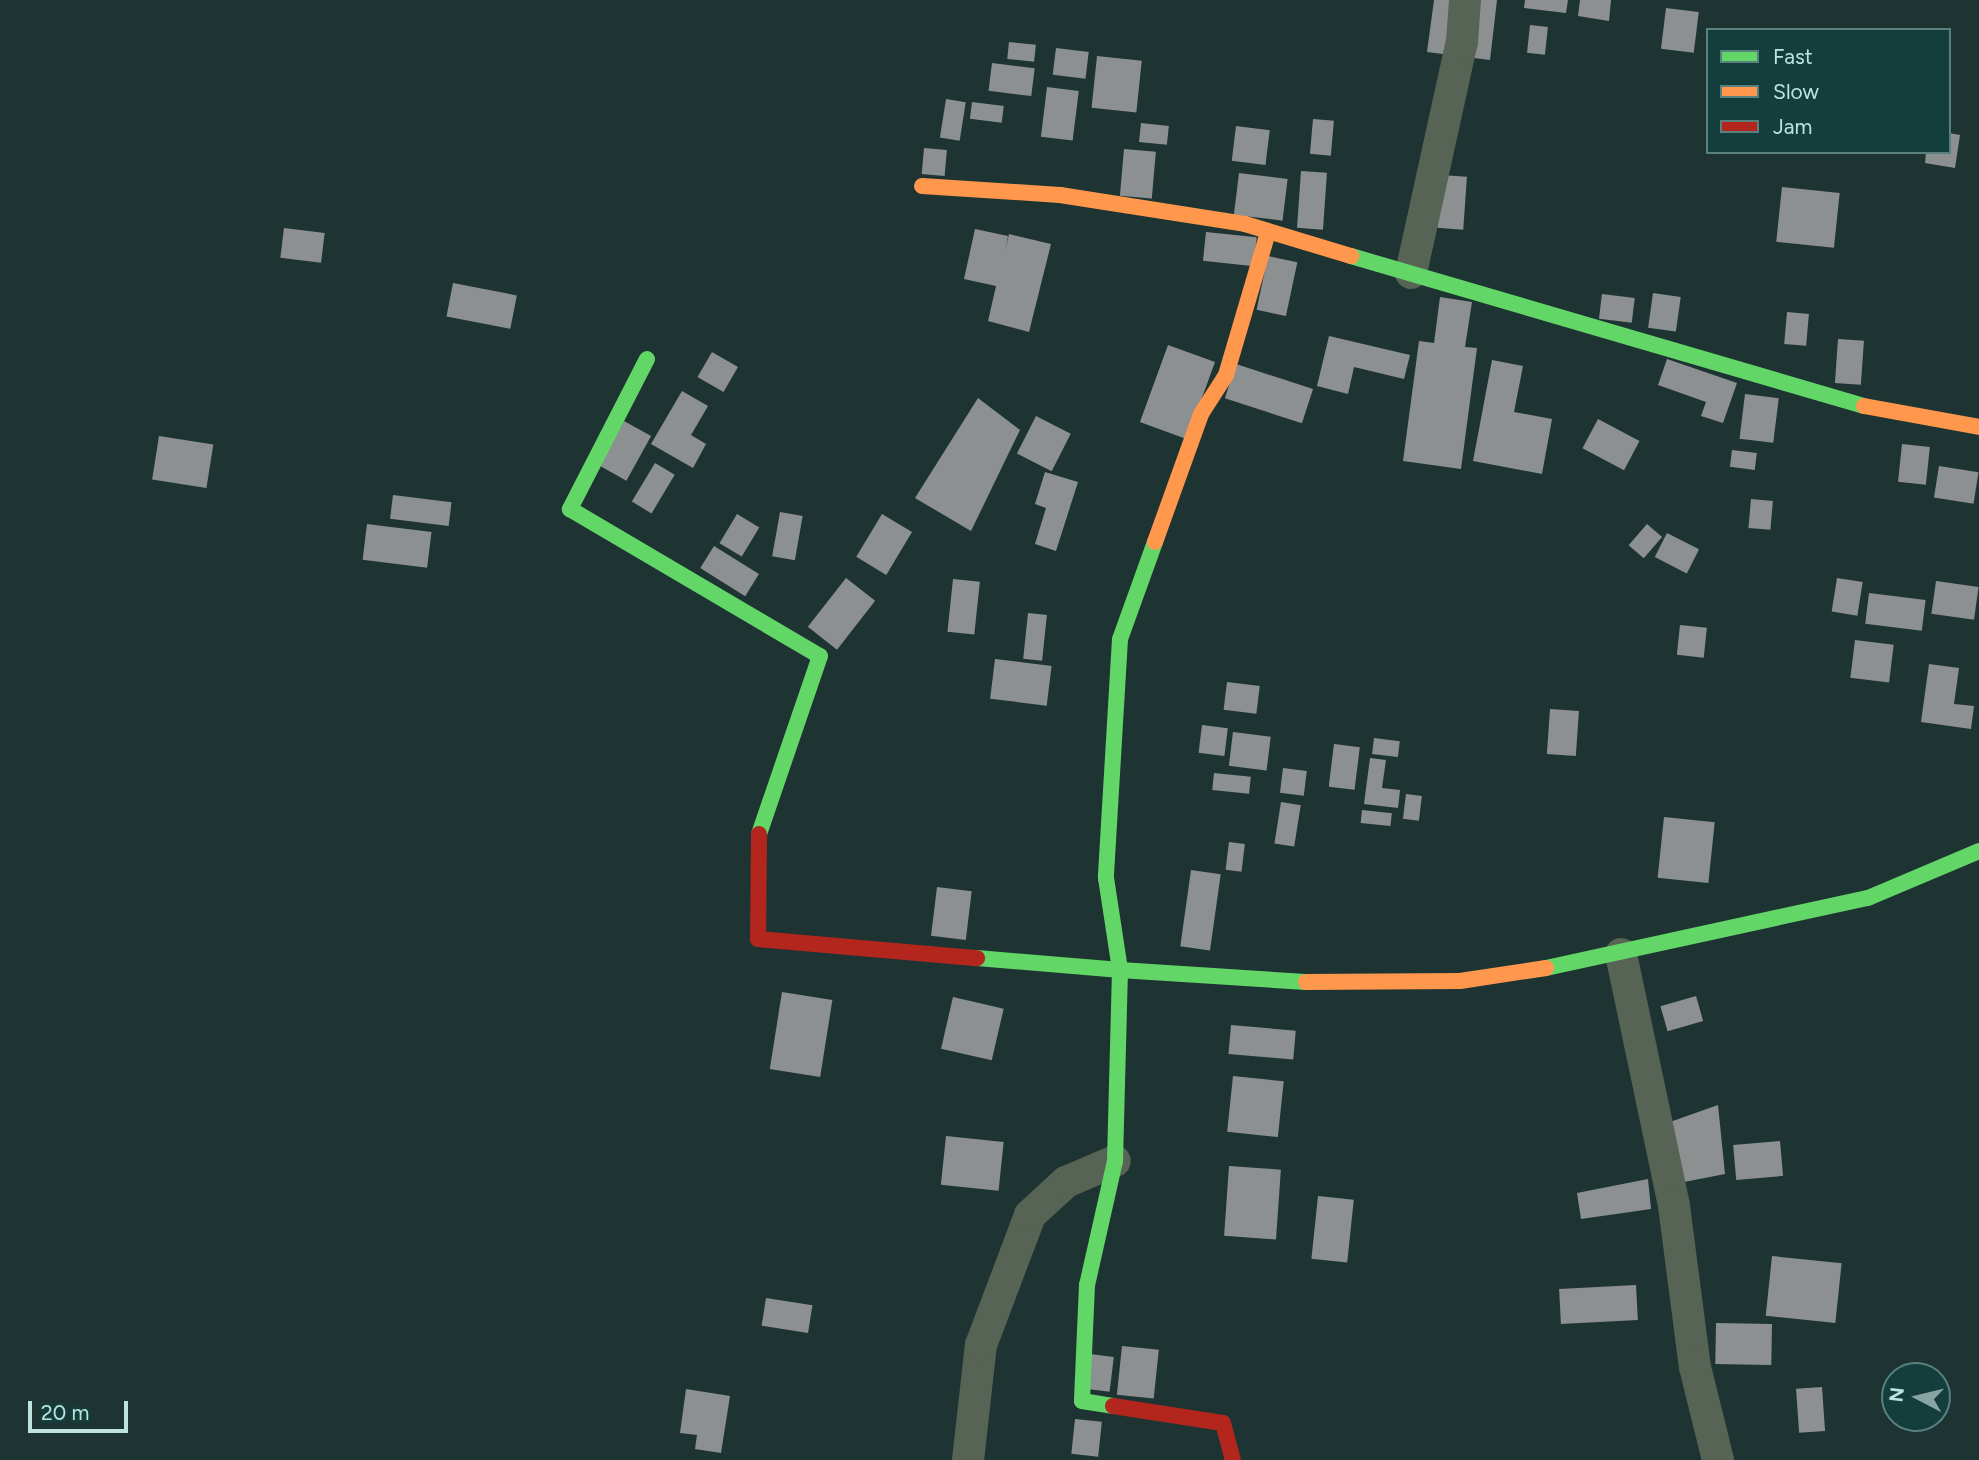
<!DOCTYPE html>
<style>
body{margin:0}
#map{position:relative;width:1979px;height:1460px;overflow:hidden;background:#1e3433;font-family:Figtree,sans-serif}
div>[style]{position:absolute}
.building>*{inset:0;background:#8d9091;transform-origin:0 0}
.street>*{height:32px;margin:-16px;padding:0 16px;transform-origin:16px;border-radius:16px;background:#576354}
.fast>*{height:16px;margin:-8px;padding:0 8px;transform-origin:8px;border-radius:8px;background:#63d668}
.slow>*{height:16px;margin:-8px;padding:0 8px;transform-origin:8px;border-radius:8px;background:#ff974d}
.jam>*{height:16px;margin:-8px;padding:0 8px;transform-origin:8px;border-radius:8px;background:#b3261e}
span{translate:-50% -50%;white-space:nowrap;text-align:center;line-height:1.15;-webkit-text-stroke:7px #143e3b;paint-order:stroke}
.legend{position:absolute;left:1706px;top:28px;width:245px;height:126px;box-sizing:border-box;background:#143e3b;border:2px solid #58807d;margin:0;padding:9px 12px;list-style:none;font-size:21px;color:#bee2df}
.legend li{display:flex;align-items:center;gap:14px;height:35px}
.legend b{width:35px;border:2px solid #58807d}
.north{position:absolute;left:1881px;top:1362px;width:70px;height:70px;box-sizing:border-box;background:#143e3b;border:2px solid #58807d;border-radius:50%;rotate:277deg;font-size:19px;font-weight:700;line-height:28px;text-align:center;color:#bee2df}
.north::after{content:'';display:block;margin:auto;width:24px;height:32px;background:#86a5a3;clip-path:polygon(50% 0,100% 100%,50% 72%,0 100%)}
.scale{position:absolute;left:28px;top:1401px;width:100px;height:32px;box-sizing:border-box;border:4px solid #bee2df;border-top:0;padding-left:9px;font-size:21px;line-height:24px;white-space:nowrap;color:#bee2df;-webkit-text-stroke:5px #143e3b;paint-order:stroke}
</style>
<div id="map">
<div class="building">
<div style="clip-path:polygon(1434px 0,1497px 0,1490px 60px,1427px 52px)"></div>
<div style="clip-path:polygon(1525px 0,1568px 0,1566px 13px,1524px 8px)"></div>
<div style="clip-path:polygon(1580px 0,1611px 0,1609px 21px,1578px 16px)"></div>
<div style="left:1666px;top:8px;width:33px;height:41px;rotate:7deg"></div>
<div style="left:1530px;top:25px;width:18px;height:28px;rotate:6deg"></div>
<div style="left:1009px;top:42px;width:27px;height:17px;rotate:6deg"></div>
<div style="left:1056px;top:48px;width:33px;height:27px;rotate:7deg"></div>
<div style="left:1097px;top:56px;width:45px;height:52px;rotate:6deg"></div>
<div style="left:992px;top:63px;width:43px;height:28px;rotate:7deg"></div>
<div style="left:1047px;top:87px;width:32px;height:50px;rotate:7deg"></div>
<div style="left:946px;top:99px;width:20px;height:39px;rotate:9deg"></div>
<div style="left:972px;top:102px;width:32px;height:17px;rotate:7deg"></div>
<div style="left:1313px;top:119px;width:21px;height:35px;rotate:5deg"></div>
<div style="left:1141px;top:123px;width:28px;height:19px;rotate:6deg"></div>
<div style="left:1236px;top:126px;width:34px;height:35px;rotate:7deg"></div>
<div style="clip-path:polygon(1949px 133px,1960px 135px,1955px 168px,1925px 163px,1926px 152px,1949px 152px)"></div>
<div style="left:924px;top:148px;width:23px;height:26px;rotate:5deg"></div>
<div style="left:1124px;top:149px;width:32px;height:47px;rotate:5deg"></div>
<div style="left:1301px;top:171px;width:26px;height:57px;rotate:4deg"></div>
<div style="left:1239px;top:173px;width:49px;height:42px;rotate:7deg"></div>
<div style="left:1441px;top:175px;width:26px;height:53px;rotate:4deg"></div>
<div style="left:1782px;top:187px;width:58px;height:55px;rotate:6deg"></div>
<div style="left:284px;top:228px;width:41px;height:30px;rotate:7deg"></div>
<div style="clip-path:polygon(975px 229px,1008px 236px,1005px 252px,1009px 234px,1051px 244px,1029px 332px,988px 321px,996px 286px,964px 279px)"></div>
<div style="left:1206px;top:232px;width:51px;height:29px;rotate:6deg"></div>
<div style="left:1268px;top:256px;width:30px;height:55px;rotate:12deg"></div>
<div style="left:453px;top:283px;width:65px;height:34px;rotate:11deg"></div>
<div style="left:1653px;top:293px;width:28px;height:35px;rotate:8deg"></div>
<div style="left:1602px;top:294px;width:33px;height:25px;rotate:7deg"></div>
<div style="clip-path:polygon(1440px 297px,1472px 302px,1465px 347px,1477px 348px,1461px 469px,1403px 461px,1419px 341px,1434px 343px)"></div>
<div style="left:1787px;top:312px;width:22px;height:32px;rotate:5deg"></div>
<div style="clip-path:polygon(1329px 336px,1410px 355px,1404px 379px,1354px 367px,1348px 394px,1317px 386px)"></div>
<div style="left:1838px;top:339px;width:26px;height:44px;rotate:4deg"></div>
<div style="left:1168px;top:345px;width:50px;height:82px;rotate:20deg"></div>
<div style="left:712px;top:352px;width:30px;height:29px;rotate:30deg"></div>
<div style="clip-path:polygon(1667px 359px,1737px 383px,1723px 423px,1701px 416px,1706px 402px,1658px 385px)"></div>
<div style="clip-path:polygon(1492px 360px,1523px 366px,1514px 412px,1552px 419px,1542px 474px,1473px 461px)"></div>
<div style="left:1236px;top:364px;width:81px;height:36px;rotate:18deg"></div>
<div style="clip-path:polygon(682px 391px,708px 406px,691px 435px,706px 444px,693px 468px,651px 444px)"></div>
<div style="left:1745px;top:394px;width:34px;height:45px;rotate:7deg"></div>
<div style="clip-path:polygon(978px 398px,1020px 430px,971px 531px,915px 498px)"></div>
<div style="left:1036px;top:416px;width:39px;height:42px;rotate:27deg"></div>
<div style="left:1598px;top:419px;width:47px;height:33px;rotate:28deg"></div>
<div style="left:624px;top:421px;width:31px;height:51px;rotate:29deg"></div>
<div style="left:159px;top:436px;width:55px;height:44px;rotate:9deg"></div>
<div style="left:1902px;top:444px;width:28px;height:38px;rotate:6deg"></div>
<div style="left:1732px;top:450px;width:25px;height:17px;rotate:7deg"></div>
<div style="left:655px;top:463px;width:23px;height:45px;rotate:31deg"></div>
<div style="left:1939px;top:466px;width:40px;height:32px;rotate:9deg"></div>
<div style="clip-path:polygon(1045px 472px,1078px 482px,1056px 551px,1035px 544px,1046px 508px,1035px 504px)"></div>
<div style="left:393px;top:495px;width:59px;height:24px;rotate:7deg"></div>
<div style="left:1751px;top:499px;width:22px;height:29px;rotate:5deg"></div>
<div style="left:780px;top:512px;width:23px;height:45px;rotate:10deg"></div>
<div style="left:737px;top:514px;width:26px;height:34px;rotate:31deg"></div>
<div style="left:882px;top:514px;width:35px;height:50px;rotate:31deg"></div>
<div style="left:367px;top:524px;width:65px;height:36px;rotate:7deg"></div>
<div style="left:1647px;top:524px;width:20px;height:28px;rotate:41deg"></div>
<div style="left:1667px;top:533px;width:36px;height:27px;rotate:27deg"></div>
<div style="left:714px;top:546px;width:53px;height:26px;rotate:32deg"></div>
<div style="left:846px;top:578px;width:37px;height:62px;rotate:38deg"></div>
<div style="left:1837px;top:578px;width:26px;height:34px;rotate:9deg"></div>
<div style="left:953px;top:579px;width:27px;height:53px;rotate:6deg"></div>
<div style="left:1936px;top:581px;width:43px;height:33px;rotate:8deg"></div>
<div style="left:1869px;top:593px;width:57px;height:31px;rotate:7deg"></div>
<div style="left:1028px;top:613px;width:19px;height:46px;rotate:6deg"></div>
<div style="left:1680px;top:625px;width:27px;height:30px;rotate:6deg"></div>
<div style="left:1855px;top:640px;width:39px;height:38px;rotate:7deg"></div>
<div style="left:995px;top:659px;width:57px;height:40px;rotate:7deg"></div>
<div style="clip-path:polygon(1929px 664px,1959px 668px,1954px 704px,1974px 706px,1971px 729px,1921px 722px)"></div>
<div style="left:1227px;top:682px;width:33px;height:28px;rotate:7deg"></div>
<div style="left:1550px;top:709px;width:29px;height:45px;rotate:4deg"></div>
<div style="left:1202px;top:725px;width:26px;height:28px;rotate:7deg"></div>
<div style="left:1233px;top:732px;width:38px;height:34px;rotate:7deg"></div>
<div style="left:1374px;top:738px;width:26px;height:16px;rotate:7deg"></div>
<div style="left:1334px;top:744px;width:26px;height:43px;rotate:7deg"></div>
<div style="clip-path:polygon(1370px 758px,1386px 760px,1382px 788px,1400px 790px,1398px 808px,1364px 804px)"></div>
<div style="left:1283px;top:768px;width:24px;height:25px;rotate:7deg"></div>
<div style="left:1214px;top:773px;width:37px;height:17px;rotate:6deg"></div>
<div style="left:1406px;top:794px;width:16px;height:25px;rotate:7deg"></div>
<div style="left:1281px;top:802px;width:20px;height:42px;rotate:9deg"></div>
<div style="left:1362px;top:810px;width:30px;height:13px;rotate:6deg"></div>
<div style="left:1664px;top:817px;width:51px;height:61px;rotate:6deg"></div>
<div style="left:1229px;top:842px;width:16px;height:28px;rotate:7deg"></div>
<div style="left:1191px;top:870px;width:30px;height:77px;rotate:8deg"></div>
<div style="left:937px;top:887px;width:35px;height:49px;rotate:7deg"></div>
<div style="left:782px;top:992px;width:51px;height:78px;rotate:9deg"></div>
<div style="left:1696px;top:996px;width:26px;height:37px;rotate:74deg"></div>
<div style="left:953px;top:997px;width:52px;height:53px;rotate:13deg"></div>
<div style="left:1231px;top:1025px;width:65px;height:29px;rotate:5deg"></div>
<div style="left:1233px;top:1076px;width:51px;height:56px;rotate:6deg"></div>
<div style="clip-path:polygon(1718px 1105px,1725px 1174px,1679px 1183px,1670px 1122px)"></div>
<div style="left:946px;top:1136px;width:58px;height:49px;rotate:6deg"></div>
<div style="left:1780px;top:1141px;width:35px;height:47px;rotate:85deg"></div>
<div style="left:1229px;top:1166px;width:52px;height:70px;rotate:4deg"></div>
<div style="clip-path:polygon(1648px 1179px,1651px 1209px,1581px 1219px,1577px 1193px)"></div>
<div style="left:1318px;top:1196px;width:36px;height:63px;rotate:6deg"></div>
<div style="left:1772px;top:1256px;width:70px;height:60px;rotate:6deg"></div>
<div style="left:1636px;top:1285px;width:35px;height:77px;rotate:87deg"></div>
<div style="left:766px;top:1298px;width:47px;height:28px;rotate:9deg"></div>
<div style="left:1716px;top:1323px;width:56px;height:41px;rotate:1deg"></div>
<div style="left:1122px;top:1346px;width:37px;height:49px;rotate:6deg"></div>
<div style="left:1090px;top:1354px;width:24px;height:35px;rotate:7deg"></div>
<div style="left:1822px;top:1387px;width:44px;height:26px;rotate:86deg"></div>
<div style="clip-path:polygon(686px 1389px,730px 1396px,721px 1453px,695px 1449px,697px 1435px,680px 1433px)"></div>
<div style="left:1075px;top:1419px;width:27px;height:35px;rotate:6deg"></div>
</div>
<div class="street">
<div style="left:1411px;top:273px;width:237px;rotate:-77.6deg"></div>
<div style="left:1462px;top:42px;width:42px;rotate:-85.9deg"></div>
<div style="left:1621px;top:954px;width:258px;rotate:78.1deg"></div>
<div style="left:1674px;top:1206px;width:162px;rotate:82.6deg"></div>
<div style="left:1695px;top:1367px;width:96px;rotate:76.1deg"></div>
<div style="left:968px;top:1460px;width:116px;rotate:-83.6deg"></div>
<div style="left:981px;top:1345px;width:139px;rotate:-69.3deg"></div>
<div style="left:1030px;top:1215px;width:49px;rotate:-42.5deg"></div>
<div style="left:1066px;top:1182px;width:53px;rotate:-23.2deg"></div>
</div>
<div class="fast">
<div style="left:1351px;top:256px;width:534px;rotate:16.3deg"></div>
<div style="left:647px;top:359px;width:169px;rotate:117.2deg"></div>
<div style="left:570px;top:509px;width:290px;rotate:30.5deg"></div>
<div style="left:820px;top:656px;width:188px;rotate:108.9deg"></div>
<div style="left:1155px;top:542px;width:103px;rotate:109.8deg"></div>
<div style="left:1120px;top:639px;width:239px;rotate:93.4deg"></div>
<div style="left:1106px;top:878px;width:93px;rotate:81.3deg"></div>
<div style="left:1120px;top:970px;width:186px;rotate:3.7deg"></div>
<div style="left:977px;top:958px;width:144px;rotate:4.8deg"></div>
<div style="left:1120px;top:970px;width:191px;rotate:91.5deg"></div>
<div style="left:1115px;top:1161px;width:127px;rotate:102.7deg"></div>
<div style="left:1087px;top:1285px;width:116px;rotate:92.5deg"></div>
<div style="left:1082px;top:1401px;width:31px;rotate:9deg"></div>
<div style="left:1546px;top:968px;width:330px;rotate:-12.3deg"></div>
<div style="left:1868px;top:898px;width:121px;rotate:-22.9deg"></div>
</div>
<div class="slow">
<div style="left:922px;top:186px;width:138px;rotate:3.7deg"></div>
<div style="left:1060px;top:195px;width:187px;rotate:8.9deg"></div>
<div style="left:1245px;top:224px;width:111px;rotate:16.8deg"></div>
<div style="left:1864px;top:406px;width:117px;rotate:10.3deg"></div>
<div style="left:1155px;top:542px;width:136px;rotate:-70.2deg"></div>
<div style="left:1201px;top:414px;width:46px;rotate:-57.3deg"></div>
<div style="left:1226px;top:375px;width:149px;rotate:-73.6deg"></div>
<div style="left:1306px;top:982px;width:154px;rotate:-0.4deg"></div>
<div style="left:1460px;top:981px;width:87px;rotate:-8.6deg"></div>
</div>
<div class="jam">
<div style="left:759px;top:834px;width:105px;rotate:90.5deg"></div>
<div style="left:758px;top:939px;width:220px;rotate:5deg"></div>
<div style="left:1113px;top:1406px;width:111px;rotate:8.8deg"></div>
<div style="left:1223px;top:1423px;width:38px;rotate:75deg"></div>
</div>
<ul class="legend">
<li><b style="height:9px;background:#63d668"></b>Fast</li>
<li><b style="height:9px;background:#ff974d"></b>Slow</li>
<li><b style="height:9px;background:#b3261e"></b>Jam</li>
</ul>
<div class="north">N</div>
<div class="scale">20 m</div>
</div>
